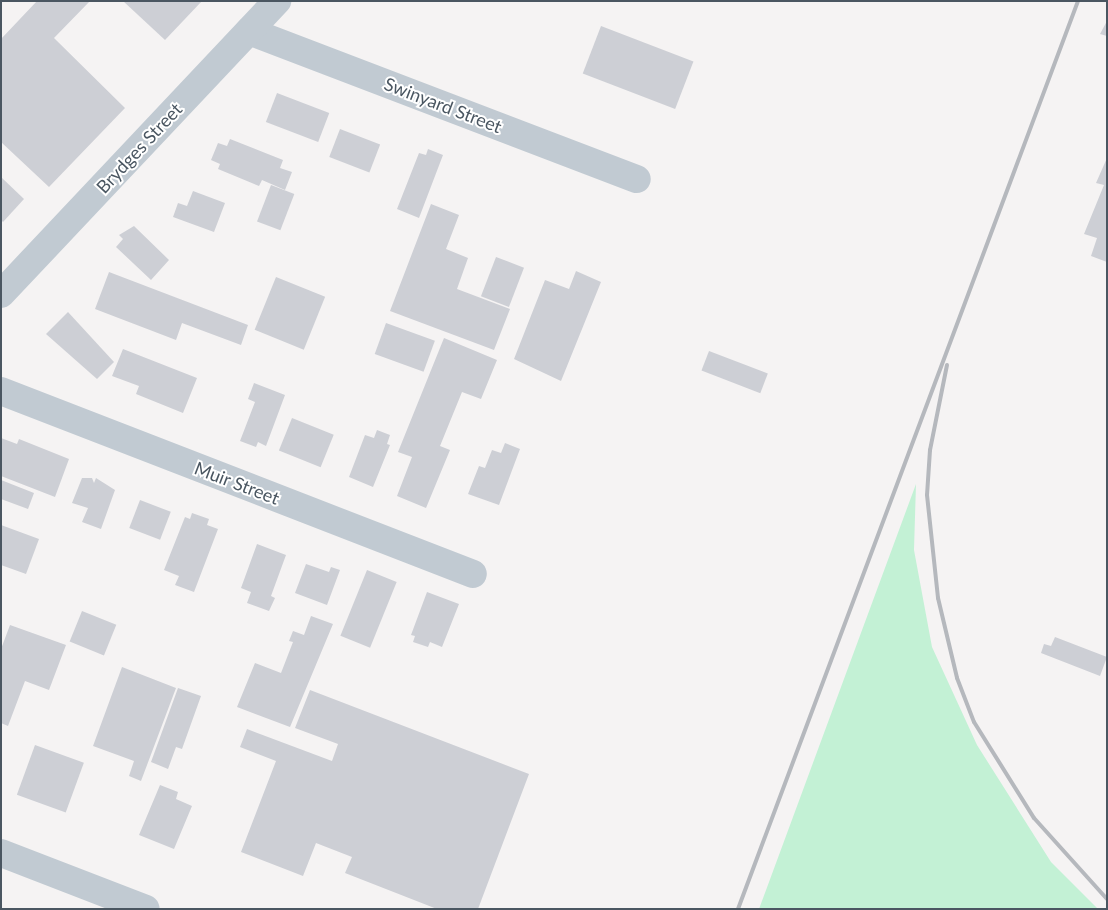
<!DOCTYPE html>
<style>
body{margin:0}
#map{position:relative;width:1108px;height:910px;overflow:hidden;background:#f5f3f3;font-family:Lato,sans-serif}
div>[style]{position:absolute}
.green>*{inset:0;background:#c3f1d5}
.building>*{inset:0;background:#cdcfd5;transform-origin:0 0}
.minor>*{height:28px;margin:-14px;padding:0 14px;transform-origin:14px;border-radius:14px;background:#c1cad2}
.rail>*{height:4px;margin:-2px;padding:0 2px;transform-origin:2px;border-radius:2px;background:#b5b8bd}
span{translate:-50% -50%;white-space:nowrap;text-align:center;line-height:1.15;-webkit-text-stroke:4px #fff;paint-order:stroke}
.street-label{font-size:18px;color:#4a5661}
.frame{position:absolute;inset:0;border:2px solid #4a5661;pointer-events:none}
</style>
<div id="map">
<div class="green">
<div style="clip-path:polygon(916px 484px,914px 550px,932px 647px,977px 745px,1051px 862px,1098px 909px,759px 909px)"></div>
</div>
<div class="building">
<div style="clip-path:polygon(37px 1px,90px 1px,54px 38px,125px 108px,49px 187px,1px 142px,1px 39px)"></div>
<div style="clip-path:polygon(123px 1px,202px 1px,165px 40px)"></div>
<div style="clip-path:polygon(1107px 21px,1107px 36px,1100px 34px)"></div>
<div style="left:601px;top:26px;width:99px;height:51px;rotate:21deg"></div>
<div style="left:277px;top:93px;width:56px;height:31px;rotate:21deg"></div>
<div style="left:340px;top:129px;width:43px;height:30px;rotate:21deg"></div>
<div style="clip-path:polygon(230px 139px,283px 160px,280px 168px,292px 172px,285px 190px,262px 180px,259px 186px,218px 169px,220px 164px,211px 160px,218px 143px,227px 146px)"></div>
<div style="clip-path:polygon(428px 149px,443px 155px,419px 218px,397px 209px,419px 153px,426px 155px)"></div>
<div style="clip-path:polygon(1107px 158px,1107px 262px,1091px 256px,1097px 238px,1084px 234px,1104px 185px,1096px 183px)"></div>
<div style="clip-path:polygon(1px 177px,24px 199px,3px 222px,1px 220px)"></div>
<div style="left:271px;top:185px;width:25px;height:39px;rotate:21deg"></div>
<div style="clip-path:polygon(193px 191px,225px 203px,214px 232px,173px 217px,178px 203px,187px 206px)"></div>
<div style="clip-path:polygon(431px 204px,459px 215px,446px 249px,468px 258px,457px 289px,510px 309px,494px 350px,390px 311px)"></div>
<div style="clip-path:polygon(134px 226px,169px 260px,151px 280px,116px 247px,123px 239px,119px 235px)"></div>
<div style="left:496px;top:257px;width:30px;height:42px;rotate:21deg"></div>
<div style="clip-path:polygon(576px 271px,601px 282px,561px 381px,514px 359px,545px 280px,569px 289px)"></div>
<div style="clip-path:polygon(109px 272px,248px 325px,241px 345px,182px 323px,176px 340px,95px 309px)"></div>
<div style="left:276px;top:277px;width:53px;height:57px;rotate:22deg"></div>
<div style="clip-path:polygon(68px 312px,114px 362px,97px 379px,46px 334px)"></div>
<div style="left:386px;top:323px;width:52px;height:33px;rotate:20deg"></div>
<div style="clip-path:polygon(444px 338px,497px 360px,481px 399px,462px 392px,440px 446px,450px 450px,426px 508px,397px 496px,412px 457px,398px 452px)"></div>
<div style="clip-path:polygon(123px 349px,197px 378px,183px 413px,136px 394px,139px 386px,112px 376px)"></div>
<div style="left:709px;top:351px;width:63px;height:21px;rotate:21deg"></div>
<div style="clip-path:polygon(254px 383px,285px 395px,266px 446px,258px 442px,256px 447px,240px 441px,255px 402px,248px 399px)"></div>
<div style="left:292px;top:418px;width:45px;height:35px;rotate:22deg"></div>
<div style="clip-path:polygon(377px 430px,390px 435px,387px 444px,390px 445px,373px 487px,349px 477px,365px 435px,374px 438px)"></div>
<div style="clip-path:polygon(1px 438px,17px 444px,19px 439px,69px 459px,55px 497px,1px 476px)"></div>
<div style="clip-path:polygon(505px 443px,520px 449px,499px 505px,468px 494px,479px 466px,485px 468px,492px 450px,501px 453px)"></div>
<div style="clip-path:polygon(82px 478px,92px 478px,94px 483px,96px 478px,115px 490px,101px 529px,82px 522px,88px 508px,72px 503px)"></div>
<div style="clip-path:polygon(1px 480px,34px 493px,28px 509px,1px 499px)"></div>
<div style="left:140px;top:500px;width:33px;height:30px;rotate:21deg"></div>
<div style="clip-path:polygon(192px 513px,209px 519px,207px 525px,218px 529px,194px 592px,175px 585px,179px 576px,164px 570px,185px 517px,190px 519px)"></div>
<div style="clip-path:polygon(1px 525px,39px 539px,26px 574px,1px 565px)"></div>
<div style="clip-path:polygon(257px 544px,286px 555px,271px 596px,275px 598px,269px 611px,247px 603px,251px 592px,241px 588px)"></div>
<div style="clip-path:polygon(306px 564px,329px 572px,331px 567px,340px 570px,327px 605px,295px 593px)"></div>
<div style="left:367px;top:570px;width:32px;height:71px;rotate:22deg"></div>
<div style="clip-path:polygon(427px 592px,459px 604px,442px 647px,430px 642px,428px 647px,413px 642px,415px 636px,411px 635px)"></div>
<div style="left:82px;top:611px;width:37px;height:33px;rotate:22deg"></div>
<div style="clip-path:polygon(311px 616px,333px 624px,290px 727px,237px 707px,255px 663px,281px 673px,293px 642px,289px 641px,293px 631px,304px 635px)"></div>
<div style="clip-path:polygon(10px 625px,66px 645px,49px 690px,25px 681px,8px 726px,1px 723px,1px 649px)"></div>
<div style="clip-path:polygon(1055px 637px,1107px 657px,1100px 676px,1041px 653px,1044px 644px,1051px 646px)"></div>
<div style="clip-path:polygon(122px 667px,176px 688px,141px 781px,129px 776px,134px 761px,93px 746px)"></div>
<div style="clip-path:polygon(178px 688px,201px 696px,182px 749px,176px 747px,168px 769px,151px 762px)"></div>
<div style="clip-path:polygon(310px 690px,529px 774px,478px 909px,437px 909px,345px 873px,352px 857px,316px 843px,303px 876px,241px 852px,276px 761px,240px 747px,247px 729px,332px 761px,338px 744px,295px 728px)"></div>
<div style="left:35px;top:745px;width:52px;height:53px;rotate:20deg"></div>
<div style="clip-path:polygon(160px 785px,178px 792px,176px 799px,192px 806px,174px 849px,139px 835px)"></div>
</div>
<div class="minor">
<div style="left:249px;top:31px;width:415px;rotate:20.9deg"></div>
<div style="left:1px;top:294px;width:403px;rotate:-46.7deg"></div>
<div style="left:1px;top:391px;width:506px;rotate:21.19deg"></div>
<div style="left:1px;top:853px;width:155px;rotate:21.1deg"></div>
</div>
<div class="rail">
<div style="left:947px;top:365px;width:87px;rotate:101.3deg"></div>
<div style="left:930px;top:450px;width:45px;rotate:93.8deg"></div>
<div style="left:927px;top:495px;width:104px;rotate:83.9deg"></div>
<div style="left:938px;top:598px;width:82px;rotate:76.6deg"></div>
<div style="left:957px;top:678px;width:47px;rotate:68.9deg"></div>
<div style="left:974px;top:722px;width:113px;rotate:58deg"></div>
<div style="left:1034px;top:818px;width:109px;rotate:48deg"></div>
<div style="left:738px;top:909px;width:970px;rotate:-69.47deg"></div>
</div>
<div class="street-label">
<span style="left:443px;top:105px;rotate:21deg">Swinyard Street</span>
<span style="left:139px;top:148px;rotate:-47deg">Brydges Street</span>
<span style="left:237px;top:483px;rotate:21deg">Muir Street</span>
</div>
<div class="frame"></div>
</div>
